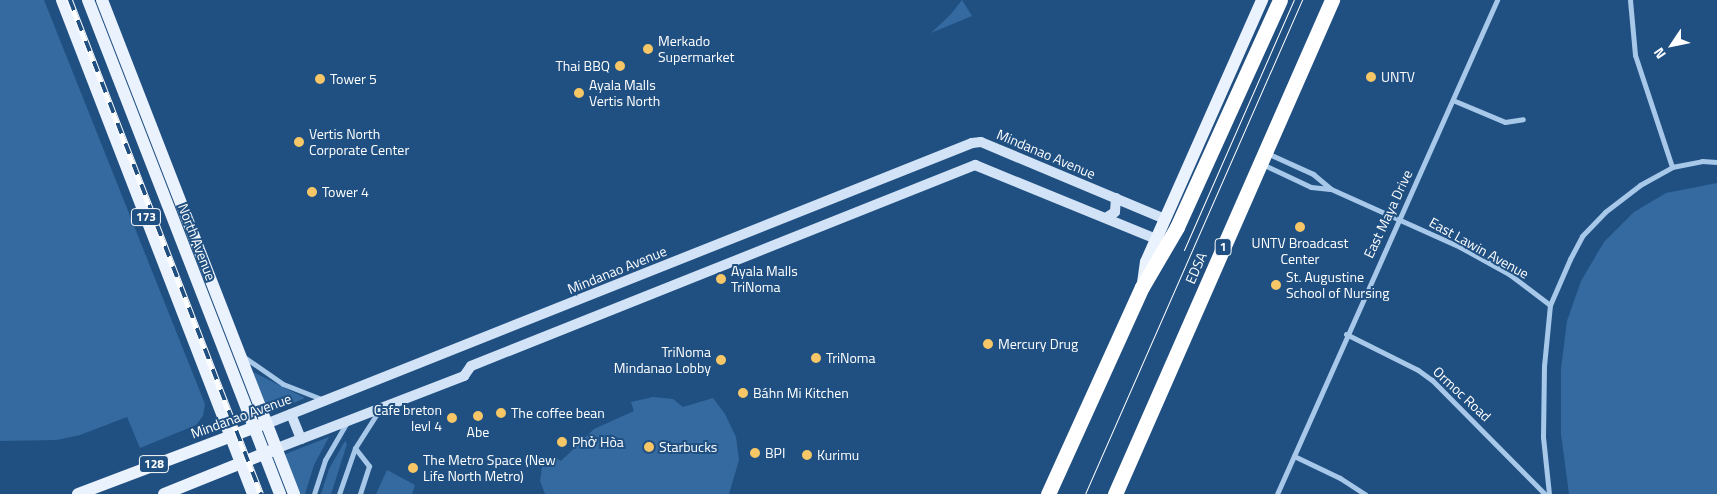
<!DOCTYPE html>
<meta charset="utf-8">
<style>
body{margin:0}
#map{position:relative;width:1717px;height:494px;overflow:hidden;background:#205082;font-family:"Titillium Web",sans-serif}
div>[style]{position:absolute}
.green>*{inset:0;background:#346aa0}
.street>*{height:5px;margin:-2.5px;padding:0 2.5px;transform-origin:2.5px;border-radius:2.5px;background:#a7c8e9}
.secondary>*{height:10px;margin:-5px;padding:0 5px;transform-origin:5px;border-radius:5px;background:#d2e3f7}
.primary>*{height:12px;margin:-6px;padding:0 6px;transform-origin:6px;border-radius:6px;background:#eaf2fe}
.highway>*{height:15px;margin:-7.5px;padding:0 7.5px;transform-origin:7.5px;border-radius:7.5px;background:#fff}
.tram>*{height:1px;margin:-0.5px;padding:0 0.5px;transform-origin:0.5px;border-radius:0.5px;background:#fff}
.rail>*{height:5.5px;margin-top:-2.75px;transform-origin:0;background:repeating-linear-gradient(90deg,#205082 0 11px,#fff 0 22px);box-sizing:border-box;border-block:1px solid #fff}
.dots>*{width:14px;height:14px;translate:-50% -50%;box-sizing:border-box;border:2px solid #205082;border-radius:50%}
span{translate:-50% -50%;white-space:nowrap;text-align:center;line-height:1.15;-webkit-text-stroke:4px #205082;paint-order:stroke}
.shield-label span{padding:1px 4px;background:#205082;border:1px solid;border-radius:4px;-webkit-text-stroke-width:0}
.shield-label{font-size:12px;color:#fff;font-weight:700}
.poi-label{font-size:14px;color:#fff}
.left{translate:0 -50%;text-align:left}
.right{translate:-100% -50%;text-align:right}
.street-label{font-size:14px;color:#fff}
.north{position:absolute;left:1647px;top:20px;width:50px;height:50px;-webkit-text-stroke:4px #205082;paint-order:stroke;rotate:236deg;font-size:14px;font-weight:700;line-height:20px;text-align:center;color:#fff}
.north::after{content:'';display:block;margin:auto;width:18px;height:22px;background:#fff;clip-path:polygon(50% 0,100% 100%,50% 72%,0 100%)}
</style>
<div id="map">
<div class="green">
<div style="clip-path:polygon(0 0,44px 0,205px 404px,203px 416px,196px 425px,140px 448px,127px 417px,80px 435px,57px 440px,0 441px)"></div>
<div style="clip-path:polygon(962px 0,972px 16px,931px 33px,951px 14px)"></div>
<div style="clip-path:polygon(1717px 183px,1717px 494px,1569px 494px,1561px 434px,1561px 369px,1567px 321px,1581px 281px,1604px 242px,1634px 212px,1666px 193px)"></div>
<div style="clip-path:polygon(251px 371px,305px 398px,268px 414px)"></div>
<div style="clip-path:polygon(653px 397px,673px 399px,683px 407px,713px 398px,725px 414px,736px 437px,739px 460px,729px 494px,545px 494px,540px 481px,542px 467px,550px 466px,556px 458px,561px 461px,594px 429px,634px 411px,631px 402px)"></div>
<div style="clip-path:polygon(329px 437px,314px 465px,305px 494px,299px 494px,283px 455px)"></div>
<div style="clip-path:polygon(345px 441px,347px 444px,331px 494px,321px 494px,329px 469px)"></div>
<div style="clip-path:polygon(387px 470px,415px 485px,412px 494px,376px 494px)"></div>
</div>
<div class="street">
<div style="left:1630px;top:0;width:55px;rotate:84.8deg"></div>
<div style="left:1635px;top:55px;width:118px;rotate:71.7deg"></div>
<div style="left:1455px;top:101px;width:54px;rotate:22.8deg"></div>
<div style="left:1505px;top:122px;width:18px;rotate:-9deg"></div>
<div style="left:1267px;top:153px;width:51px;rotate:24.5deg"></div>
<div style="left:1313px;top:174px;width:23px;rotate:40deg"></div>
<div style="left:1331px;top:189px;width:141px;rotate:24.2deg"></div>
<div style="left:1460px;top:247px;width:56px;rotate:28.9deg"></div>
<div style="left:1509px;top:274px;width:51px;rotate:37.1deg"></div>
<div style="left:1262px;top:164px;width:54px;rotate:25.1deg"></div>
<div style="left:1311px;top:187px;width:19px;rotate:6deg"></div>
<div style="left:1346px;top:334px;width:80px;rotate:26.6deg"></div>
<div style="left:1418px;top:370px;width:17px;rotate:36deg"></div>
<div style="left:1432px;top:380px;width:161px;rotate:45.3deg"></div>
<div style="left:244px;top:357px;width:47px;rotate:34.7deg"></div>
<div style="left:283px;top:384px;width:44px;rotate:21.3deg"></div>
<div style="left:355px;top:448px;width:23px;rotate:52deg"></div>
<div style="left:369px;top:466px;width:29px;rotate:108deg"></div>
<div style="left:1294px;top:456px;width:51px;rotate:25.6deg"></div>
<div style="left:1340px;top:478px;width:30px;rotate:33deg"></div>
<div style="left:314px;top:494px;width:36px;rotate:-72deg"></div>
<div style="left:325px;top:460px;width:44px;rotate:-59.9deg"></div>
<div style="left:339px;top:494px;width:49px;rotate:-70.8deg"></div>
<div style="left:355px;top:448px;width:43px;rotate:-57.4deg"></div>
<div style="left:1277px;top:494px;width:541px;rotate:-65.99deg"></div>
<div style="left:1549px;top:494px;width:57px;rotate:-96deg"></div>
<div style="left:1543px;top:437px;width:71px;rotate:-89.2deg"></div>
<div style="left:1544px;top:366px;width:61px;rotate:-84.4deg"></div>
<div style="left:1550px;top:305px;width:50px;rotate:-66.5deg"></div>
<div style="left:1570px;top:259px;width:26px;rotate:-62deg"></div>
<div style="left:1582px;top:236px;width:33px;rotate:-46deg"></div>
<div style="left:1605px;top:212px;width:44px;rotate:-37.6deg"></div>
<div style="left:1640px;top:185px;width:37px;rotate:-29deg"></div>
<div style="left:1672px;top:167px;width:31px;rotate:-11deg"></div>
<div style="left:1702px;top:161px;width:15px;rotate:4deg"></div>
</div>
<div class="secondary">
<div style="left:1106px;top:218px;width:11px;rotate:-34deg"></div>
<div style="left:1115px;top:212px;width:14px;rotate:-86deg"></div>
<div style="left:291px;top:414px;width:27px;rotate:68deg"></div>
<div style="left:266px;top:424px;width:760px;rotate:-21.7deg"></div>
<div style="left:972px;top:143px;width:9px;rotate:-6deg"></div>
<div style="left:981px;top:142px;width:199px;rotate:22.7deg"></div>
<div style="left:275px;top:449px;width:203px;rotate:-21.1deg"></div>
<div style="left:464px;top:376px;width:12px;rotate:-55deg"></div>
<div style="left:471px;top:366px;width:543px;rotate:-21.74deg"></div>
<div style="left:975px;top:165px;width:196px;rotate:22.2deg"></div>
</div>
<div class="primary">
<div style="left:62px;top:0;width:530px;rotate:68.86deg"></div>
<div style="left:88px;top:0;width:530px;rotate:68.76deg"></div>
<div style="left:102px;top:0;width:530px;rotate:68.76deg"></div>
<div style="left:1143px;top:283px;width:21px;rotate:-82deg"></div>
<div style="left:1146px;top:262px;width:287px;rotate:-66.1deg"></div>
<div style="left:78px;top:494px;width:196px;rotate:-20.7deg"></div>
<div style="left:164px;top:494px;width:115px;rotate:-21.9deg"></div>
</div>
<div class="highway">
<div style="left:1048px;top:494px;width:227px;rotate:-65.6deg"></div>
<div style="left:1142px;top:287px;width:69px;rotate:-59.7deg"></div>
<div style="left:1177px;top:227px;width:249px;rotate:-65.6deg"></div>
<div style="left:1115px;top:494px;width:540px;rotate:-66.29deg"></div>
</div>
<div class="tram">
<div style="left:1184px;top:250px;width:273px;rotate:-66.3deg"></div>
<div style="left:1085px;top:494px;width:540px;rotate:-66.29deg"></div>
</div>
<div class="rail">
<div style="left:70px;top:0;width:530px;rotate:68.86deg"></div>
</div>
<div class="dots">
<div style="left:648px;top:49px;background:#f6c667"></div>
<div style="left:620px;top:66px;background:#f6c667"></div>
<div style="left:1371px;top:77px;background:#f6c667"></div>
<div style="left:320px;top:79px;background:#f6c667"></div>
<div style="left:579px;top:93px;background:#f6c667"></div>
<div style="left:299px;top:142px;background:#f6c667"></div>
<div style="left:312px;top:192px;background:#f6c667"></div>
<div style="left:1300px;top:227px;background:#f6c667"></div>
<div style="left:721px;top:279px;background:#f6c667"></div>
<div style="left:1276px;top:285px;background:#f6c667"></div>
<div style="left:988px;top:344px;background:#f6c667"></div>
<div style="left:816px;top:358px;background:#f6c667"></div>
<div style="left:721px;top:360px;background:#f6c667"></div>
<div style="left:743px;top:393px;background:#f6c667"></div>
<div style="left:501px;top:413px;background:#f6c667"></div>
<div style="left:478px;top:416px;background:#f6c667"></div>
<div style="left:452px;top:418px;background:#f6c667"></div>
<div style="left:562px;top:442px;background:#f6c667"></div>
<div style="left:649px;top:447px;background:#f6c667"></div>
<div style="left:755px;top:453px;background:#f6c667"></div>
<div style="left:807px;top:455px;background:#f6c667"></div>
<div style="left:413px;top:468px;background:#f6c667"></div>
</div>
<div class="shield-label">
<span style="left:146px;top:217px">173</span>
<span style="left:1223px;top:247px">1</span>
<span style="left:154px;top:464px">128</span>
</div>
<div class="poi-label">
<span class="left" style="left:658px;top:49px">Merkado<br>Supermarket</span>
<span class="right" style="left:610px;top:66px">Thai BBQ</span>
<span class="left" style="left:1381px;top:77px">UNTV</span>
<span class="left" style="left:330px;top:79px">Tower 5</span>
<span class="left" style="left:589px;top:93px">Ayala Malls<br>Vertis North</span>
<span class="left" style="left:309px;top:142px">Vertis North<br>Corporate Center</span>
<span class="left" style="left:322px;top:192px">Tower 4</span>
<span style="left:1300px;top:251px">UNTV Broadcast<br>Center</span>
<span class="left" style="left:731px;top:279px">Ayala Malls<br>TriNoma</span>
<span class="left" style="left:1286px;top:285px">St. Augustine<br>School of Nursing</span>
<span class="left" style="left:998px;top:344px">Mercury Drug</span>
<span class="right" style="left:711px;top:360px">TriNoma<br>Mindanao Lobby</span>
<span class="left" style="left:826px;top:358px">TriNoma</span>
<span class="left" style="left:753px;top:393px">Báhn Mi Kitchen</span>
<span class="right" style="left:442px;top:418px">Cafe breton<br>levl 4</span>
<span class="left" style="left:511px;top:413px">The coffee bean</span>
<span style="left:478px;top:432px">Abe</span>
<span class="left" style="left:572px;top:442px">Phở Hòa</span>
<span class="left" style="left:659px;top:447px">Starbucks</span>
<span class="left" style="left:765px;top:453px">BPI</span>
<span class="left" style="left:817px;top:455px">Kurimu</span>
<span class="left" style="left:423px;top:468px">The Metro Space (New<br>Life North Metro)</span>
</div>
<div class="street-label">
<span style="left:1046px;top:154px;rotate:23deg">Mindanao Avenue</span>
<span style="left:1388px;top:214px;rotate:-65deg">East Maya Drive</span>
<span style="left:197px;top:242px;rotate:69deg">North Avenue</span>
<span style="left:1479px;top:248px;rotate:29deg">East Lawin Avenue</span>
<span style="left:1196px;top:268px;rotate:-66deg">EDSA</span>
<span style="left:617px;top:270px;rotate:-22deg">Mindanao Avenue</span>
<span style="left:1462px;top:394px;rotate:43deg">Ormoc Road</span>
<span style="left:241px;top:416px;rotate:-20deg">Mindanao Avenue</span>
</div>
<div class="north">N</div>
</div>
